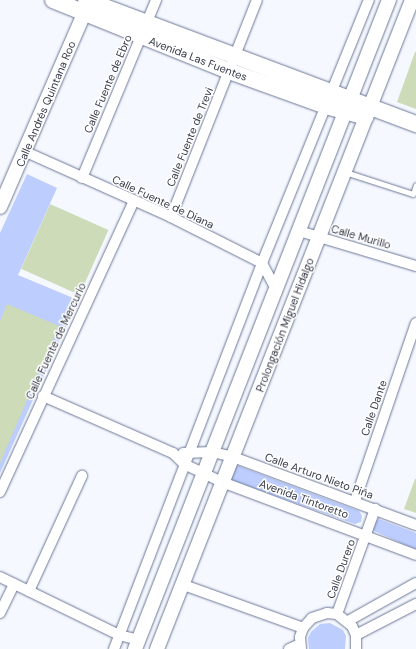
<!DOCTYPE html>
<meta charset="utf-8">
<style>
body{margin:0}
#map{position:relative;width:416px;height:649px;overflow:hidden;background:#f5f8ff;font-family:"DM Sans",sans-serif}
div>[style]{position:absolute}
.green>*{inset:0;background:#bccdfe}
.building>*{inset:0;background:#cddbb8;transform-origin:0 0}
.roads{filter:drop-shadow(0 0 1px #6c7796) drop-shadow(0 0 1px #6c7796)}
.lane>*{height:5px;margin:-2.5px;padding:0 2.5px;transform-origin:2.5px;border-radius:2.5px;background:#fff}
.street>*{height:10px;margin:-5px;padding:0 5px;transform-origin:5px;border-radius:5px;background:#fff}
.secondary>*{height:14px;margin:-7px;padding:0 7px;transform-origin:7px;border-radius:7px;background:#fff}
.primary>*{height:16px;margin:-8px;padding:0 8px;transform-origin:8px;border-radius:8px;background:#fff}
span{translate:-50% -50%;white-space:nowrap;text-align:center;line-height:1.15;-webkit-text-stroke:3px #fff;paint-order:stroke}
.street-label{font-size:11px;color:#383c4a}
</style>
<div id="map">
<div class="green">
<div style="clip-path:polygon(27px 174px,57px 188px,18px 275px,78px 300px,0 473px,0 233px)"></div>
<div style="clip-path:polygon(239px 466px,359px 511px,362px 516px,361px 522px,355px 524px,233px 481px,229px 477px,234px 467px)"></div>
<div style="clip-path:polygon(379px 519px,416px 533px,416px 550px,370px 529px,373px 522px)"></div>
<div style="clip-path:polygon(330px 623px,343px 630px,346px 636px,345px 649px,309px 649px,308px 638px,311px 632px,320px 624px)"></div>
</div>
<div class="building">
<div style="clip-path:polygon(415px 52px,416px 52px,416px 109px,397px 102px)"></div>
<div style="left:50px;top:204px;width:64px;height:71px;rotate:24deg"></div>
<div style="clip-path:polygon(7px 304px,59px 326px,0 463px,0 321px)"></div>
<div style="clip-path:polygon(415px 479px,416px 479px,416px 513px,404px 509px)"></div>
</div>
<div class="roads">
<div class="lane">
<div style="left:345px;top:172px;width:71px;rotate:17.9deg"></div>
<div style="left:413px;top:194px;width:9px;rotate:-72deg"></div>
</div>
<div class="street">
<div style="left:26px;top:152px;width:159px;rotate:24.1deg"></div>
<div style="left:171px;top:217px;width:102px;rotate:26.8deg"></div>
<div style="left:262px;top:263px;width:30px;rotate:62deg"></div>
<div style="left:82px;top:178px;width:193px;rotate:-67.4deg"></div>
<div style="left:171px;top:217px;width:233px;rotate:-68.4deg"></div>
<div style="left:299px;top:231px;width:122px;rotate:16.7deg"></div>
<div style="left:43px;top:396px;width:142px;rotate:23.7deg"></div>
<div style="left:173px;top:453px;width:16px;rotate:45deg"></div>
<div style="left:184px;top:464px;width:42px;rotate:25.3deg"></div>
<div style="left:222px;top:482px;width:207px;rotate:20.6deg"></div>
<div style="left:183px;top:453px;width:30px;rotate:-2deg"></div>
<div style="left:213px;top:452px;width:21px;rotate:14deg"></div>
<div style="left:233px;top:457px;width:195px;rotate:20.4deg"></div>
<div style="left:0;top:492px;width:320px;rotate:-65.3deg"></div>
<div style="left:355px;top:501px;width:188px;rotate:-71.1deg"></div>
<div style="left:0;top:577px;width:132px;rotate:26deg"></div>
<div style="left:119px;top:635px;width:21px;rotate:14deg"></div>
<div style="left:181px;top:584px;width:130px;rotate:19.8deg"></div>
<div style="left:29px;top:591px;width:127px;rotate:-65.3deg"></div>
<div style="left:0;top:613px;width:32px;rotate:-64deg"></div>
<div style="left:337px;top:614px;width:112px;rotate:-70.1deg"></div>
<div style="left:348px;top:621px;width:78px;rotate:-29.2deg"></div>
<div style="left:356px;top:635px;width:68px;rotate:-27.3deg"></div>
<div style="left:114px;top:649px;width:413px;rotate:-69deg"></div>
<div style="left:262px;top:263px;width:284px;rotate:-67.9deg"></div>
<div style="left:289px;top:649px;width:12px;rotate:-24deg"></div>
<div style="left:301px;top:649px;width:12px;rotate:-95deg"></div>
<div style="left:300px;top:637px;width:9px;rotate:-72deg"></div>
<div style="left:303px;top:628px;width:13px;rotate:-48deg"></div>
<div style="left:312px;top:618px;width:16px;rotate:-18deg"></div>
<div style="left:327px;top:613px;width:10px;rotate:6deg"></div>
<div style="left:337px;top:614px;width:19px;rotate:39deg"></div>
<div style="left:352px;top:626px;width:10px;rotate:66deg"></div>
<div style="left:356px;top:635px;width:14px;rotate:90deg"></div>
</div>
<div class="secondary">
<div style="left:0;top:207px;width:223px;rotate:-66.5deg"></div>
<div style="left:135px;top:649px;width:697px;rotate:-68.63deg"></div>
<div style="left:157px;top:649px;width:697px;rotate:-68.55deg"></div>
</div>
<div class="primary">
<div style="left:53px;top:0;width:190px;rotate:22deg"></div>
<div style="left:229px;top:71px;width:103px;rotate:19.8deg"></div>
<div style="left:326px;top:106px;width:41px;rotate:15.4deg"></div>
<div style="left:86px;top:0;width:353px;rotate:20.6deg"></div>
</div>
</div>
<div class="street-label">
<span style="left:198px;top:59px;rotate:21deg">Avenida Las Fuentes</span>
<span style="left:108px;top:84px;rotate:-67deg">Calle Fuente de Ebro</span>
<span style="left:46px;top:104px;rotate:-67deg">Calle Andrés Quintana Roo</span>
<span style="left:190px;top:137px;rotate:-68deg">Calle Fuente de Trevi</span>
<span style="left:163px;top:202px;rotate:25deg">Calle Fuente de Diana</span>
<span style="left:361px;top:237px;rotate:16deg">Calle Murillo</span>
<span style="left:285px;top:325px;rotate:-69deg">Prolongación Miguel Hidalgo</span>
<span style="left:56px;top:341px;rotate:-65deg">Calle Fuente de Mercurio</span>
<span style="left:374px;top:408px;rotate:-71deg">Calle Dante</span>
<span style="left:319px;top:476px;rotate:20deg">Calle Arturo Nieto Piña</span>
<span style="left:304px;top:499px;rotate:20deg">Avenida Tintoretto</span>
<span style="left:341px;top:569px;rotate:-70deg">Calle Durero</span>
</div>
</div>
